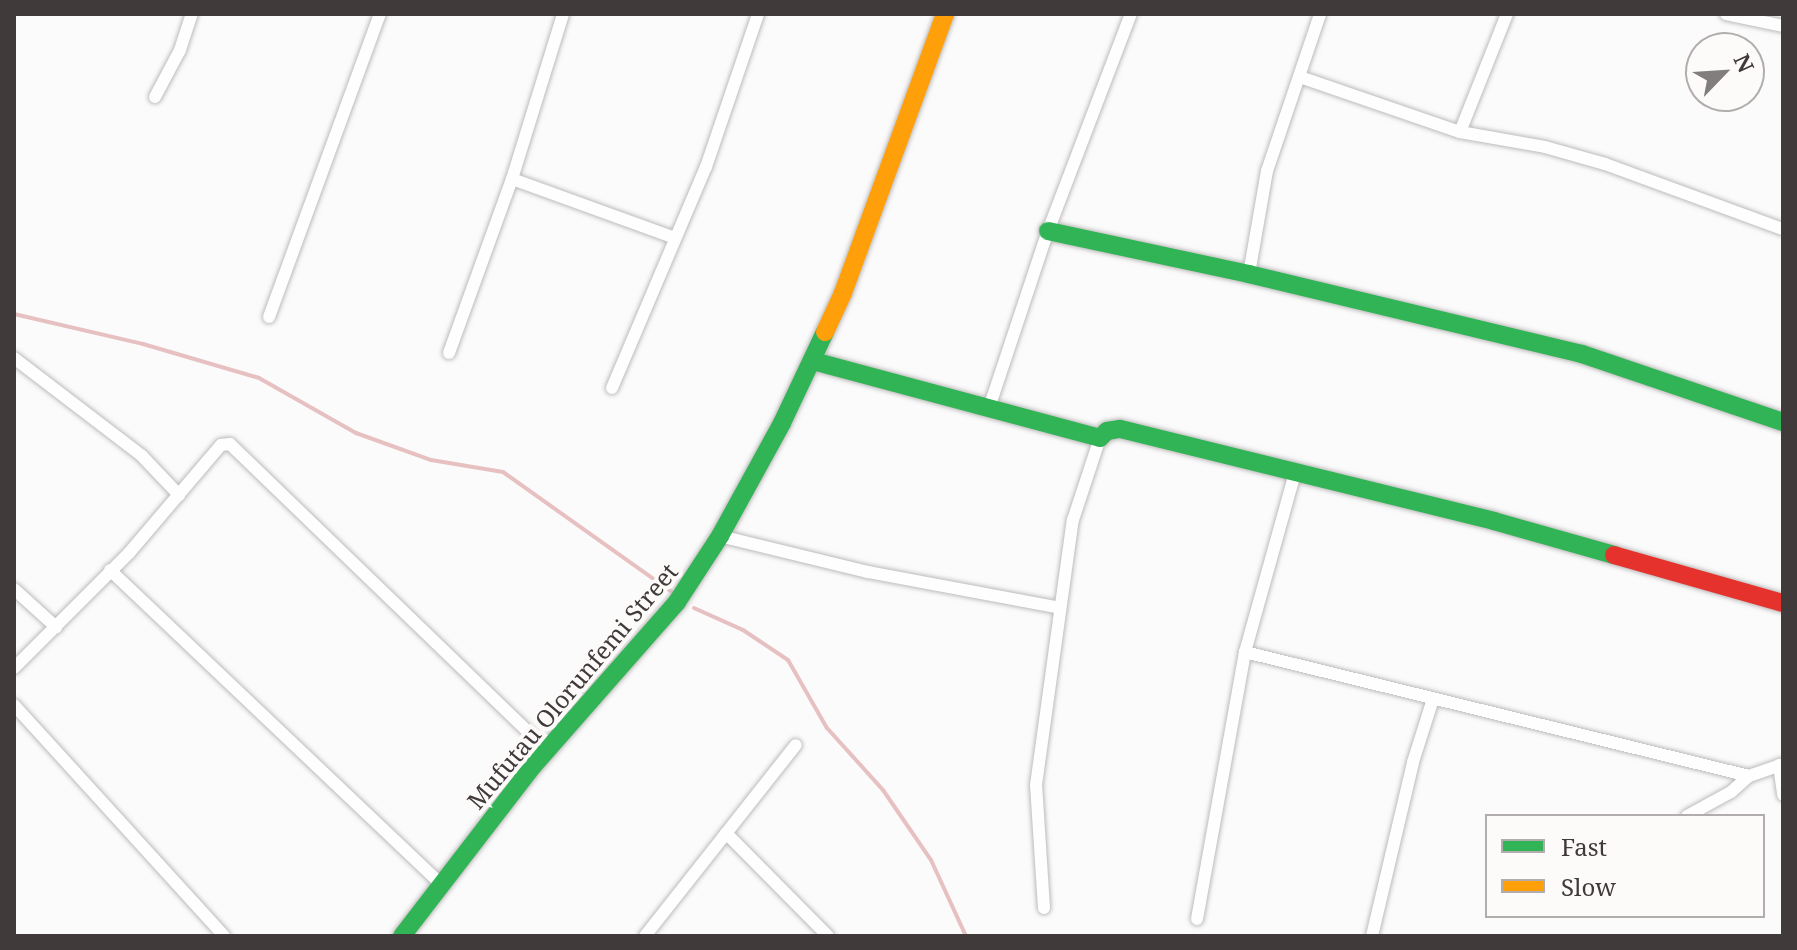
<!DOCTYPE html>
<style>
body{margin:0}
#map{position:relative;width:1797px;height:950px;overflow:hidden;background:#fcfbfb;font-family:"Noto Serif",serif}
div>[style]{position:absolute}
.stream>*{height:4px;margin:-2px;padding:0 2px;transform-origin:2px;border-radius:2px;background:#e7c1c2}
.roads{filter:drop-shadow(0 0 2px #bdbbbb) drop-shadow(0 0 2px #bdbbbb)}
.street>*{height:12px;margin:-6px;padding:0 6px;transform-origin:6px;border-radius:6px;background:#fffefe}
.fast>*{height:18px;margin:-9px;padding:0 9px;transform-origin:9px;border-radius:9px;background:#30b455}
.slow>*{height:18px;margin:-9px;padding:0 9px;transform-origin:9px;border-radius:9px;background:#ff9f0a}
.jam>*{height:18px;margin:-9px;padding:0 9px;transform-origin:9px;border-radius:9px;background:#e5322d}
span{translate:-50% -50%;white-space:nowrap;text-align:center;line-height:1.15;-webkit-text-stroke:8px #fdfafa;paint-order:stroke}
.street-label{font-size:24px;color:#403a3a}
.frame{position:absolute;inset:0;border:16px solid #403a3a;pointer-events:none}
.legend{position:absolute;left:1485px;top:814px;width:280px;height:104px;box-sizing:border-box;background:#fdfafa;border:2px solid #b1adad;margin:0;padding:10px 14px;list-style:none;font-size:24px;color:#403a3a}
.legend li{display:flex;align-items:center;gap:16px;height:40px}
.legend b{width:40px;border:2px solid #b1adad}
.north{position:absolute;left:1685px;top:32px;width:80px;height:80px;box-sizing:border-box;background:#fdfafa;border:2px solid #b1adad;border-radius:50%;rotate:65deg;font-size:22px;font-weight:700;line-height:32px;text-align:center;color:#403a3a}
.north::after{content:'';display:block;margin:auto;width:28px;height:36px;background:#827e7e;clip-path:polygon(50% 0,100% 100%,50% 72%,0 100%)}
</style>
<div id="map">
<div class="stream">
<div style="left:14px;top:314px;width:132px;rotate:13.1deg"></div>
<div style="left:143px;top:344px;width:121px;rotate:16.3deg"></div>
<div style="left:259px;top:378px;width:112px;rotate:29.6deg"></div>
<div style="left:356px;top:433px;width:80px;rotate:19.8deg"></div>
<div style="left:431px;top:460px;width:73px;rotate:9.5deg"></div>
<div style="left:503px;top:472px;width:207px;rotate:35.4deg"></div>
<div style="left:694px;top:608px;width:54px;rotate:24.2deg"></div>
<div style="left:743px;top:630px;width:54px;rotate:33.7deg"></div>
<div style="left:788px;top:660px;width:78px;rotate:60.2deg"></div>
<div style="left:827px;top:728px;width:84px;rotate:47.9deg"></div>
<div style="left:883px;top:790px;width:85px;rotate:55.6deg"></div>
<div style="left:931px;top:860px;width:84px;rotate:65.3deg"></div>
</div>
<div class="roads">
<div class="street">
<div style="left:1726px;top:14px;width:58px;rotate:11.9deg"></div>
<div style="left:1300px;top:77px;width:169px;rotate:19deg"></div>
<div style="left:1460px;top:132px;width:86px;rotate:10deg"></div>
<div style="left:1545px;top:147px;width:62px;rotate:15.8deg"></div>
<div style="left:1605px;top:164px;width:189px;rotate:20.1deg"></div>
<div style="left:155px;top:97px;width:53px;rotate:-62deg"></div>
<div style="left:180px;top:50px;width:38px;rotate:-72deg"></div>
<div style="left:1460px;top:132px;width:127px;rotate:-68.3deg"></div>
<div style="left:512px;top:179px;width:173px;rotate:19.9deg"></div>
<div style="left:1249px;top:274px;width:105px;rotate:-80.1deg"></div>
<div style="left:1267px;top:171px;width:166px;rotate:-71.3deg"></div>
<div style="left:269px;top:317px;width:323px;rotate:-69.9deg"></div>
<div style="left:449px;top:353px;width:185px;rotate:-70.1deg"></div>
<div style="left:512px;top:179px;width:173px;rotate:-72.8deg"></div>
<div style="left:14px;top:358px;width:161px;rotate:37.4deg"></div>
<div style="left:142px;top:456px;width:54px;rotate:46.5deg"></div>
<div style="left:612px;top:388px;width:240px;rotate:-67deg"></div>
<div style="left:706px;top:167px;width:162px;rotate:-71.2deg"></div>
<div style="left:989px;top:408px;width:187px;rotate:-71.6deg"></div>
<div style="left:1048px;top:231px;width:232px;rotate:-69.1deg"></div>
<div style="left:720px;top:536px;width:152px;rotate:13.7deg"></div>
<div style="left:868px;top:572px;width:195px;rotate:10.6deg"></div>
<div style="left:110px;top:570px;width:458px;rotate:43.5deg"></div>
<div style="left:14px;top:589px;width:57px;rotate:42.1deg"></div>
<div style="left:1245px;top:652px;width:519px;rotate:13.82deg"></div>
<div style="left:14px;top:668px;width:163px;rotate:-45deg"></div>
<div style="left:129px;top:553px;width:142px;rotate:-49.6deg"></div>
<div style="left:221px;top:445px;width:9px;rotate:-6deg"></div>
<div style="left:230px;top:444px;width:441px;rotate:44deg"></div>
<div style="left:14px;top:705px;width:312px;rotate:47.7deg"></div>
<div style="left:1779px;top:765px;width:30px;rotate:82deg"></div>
<div style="left:1687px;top:816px;width:50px;rotate:-28.6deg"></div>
<div style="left:1731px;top:792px;width:24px;rotate:-42deg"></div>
<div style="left:1749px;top:776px;width:36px;rotate:-19deg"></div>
<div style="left:726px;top:833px;width:145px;rotate:45.3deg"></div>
<div style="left:1044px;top:908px;width:123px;rotate:-93.7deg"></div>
<div style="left:1036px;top:785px;width:268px;rotate:-82.1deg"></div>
<div style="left:1073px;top:520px;width:86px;rotate:-71.8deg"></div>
<div style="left:1197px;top:919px;width:271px;rotate:-79.8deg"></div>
<div style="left:1245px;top:652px;width:186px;rotate:-74.4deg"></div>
<div style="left:645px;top:936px;width:243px;rotate:-51.7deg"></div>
<div style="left:1372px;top:936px;width:179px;rotate:-76.7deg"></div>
<div style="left:1413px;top:762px;width:66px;rotate:-72.4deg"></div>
</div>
<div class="fast">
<div style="left:1048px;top:231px;width:206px;rotate:12.1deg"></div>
<div style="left:1249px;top:274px;width:342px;rotate:13.5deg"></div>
<div style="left:1582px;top:354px;width:212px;rotate:18.7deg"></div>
<div style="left:813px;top:361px;width:297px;rotate:15deg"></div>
<div style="left:1100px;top:438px;width:10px;rotate:-45deg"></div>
<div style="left:1107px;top:431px;width:13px;rotate:-9deg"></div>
<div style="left:1120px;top:429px;width:385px;rotate:13.8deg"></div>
<div style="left:1494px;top:521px;width:125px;rotate:15.8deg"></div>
<div style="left:402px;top:936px;width:215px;rotate:-52.4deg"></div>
<div style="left:533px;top:766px;width:218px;rotate:-48.7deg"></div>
<div style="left:677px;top:602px;width:79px;rotate:-56.9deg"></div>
<div style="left:720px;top:536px;width:129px;rotate:-61.2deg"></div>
<div style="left:782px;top:423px;width:101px;rotate:-64.7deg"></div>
</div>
<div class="slow">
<div style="left:825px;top:332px;width:43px;rotate:-65.2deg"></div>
<div style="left:843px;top:293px;width:297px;rotate:-69.9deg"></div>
</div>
<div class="jam">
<div style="left:1614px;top:555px;width:176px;rotate:15.9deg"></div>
</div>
</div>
<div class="street-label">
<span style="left:572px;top:686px;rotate:-50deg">Mufutau Olorunfemi Street</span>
</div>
<div class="frame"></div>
<ul class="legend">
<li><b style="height:10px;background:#30b455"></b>Fast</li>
<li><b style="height:10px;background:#ff9f0a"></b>Slow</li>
</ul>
<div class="north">N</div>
</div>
